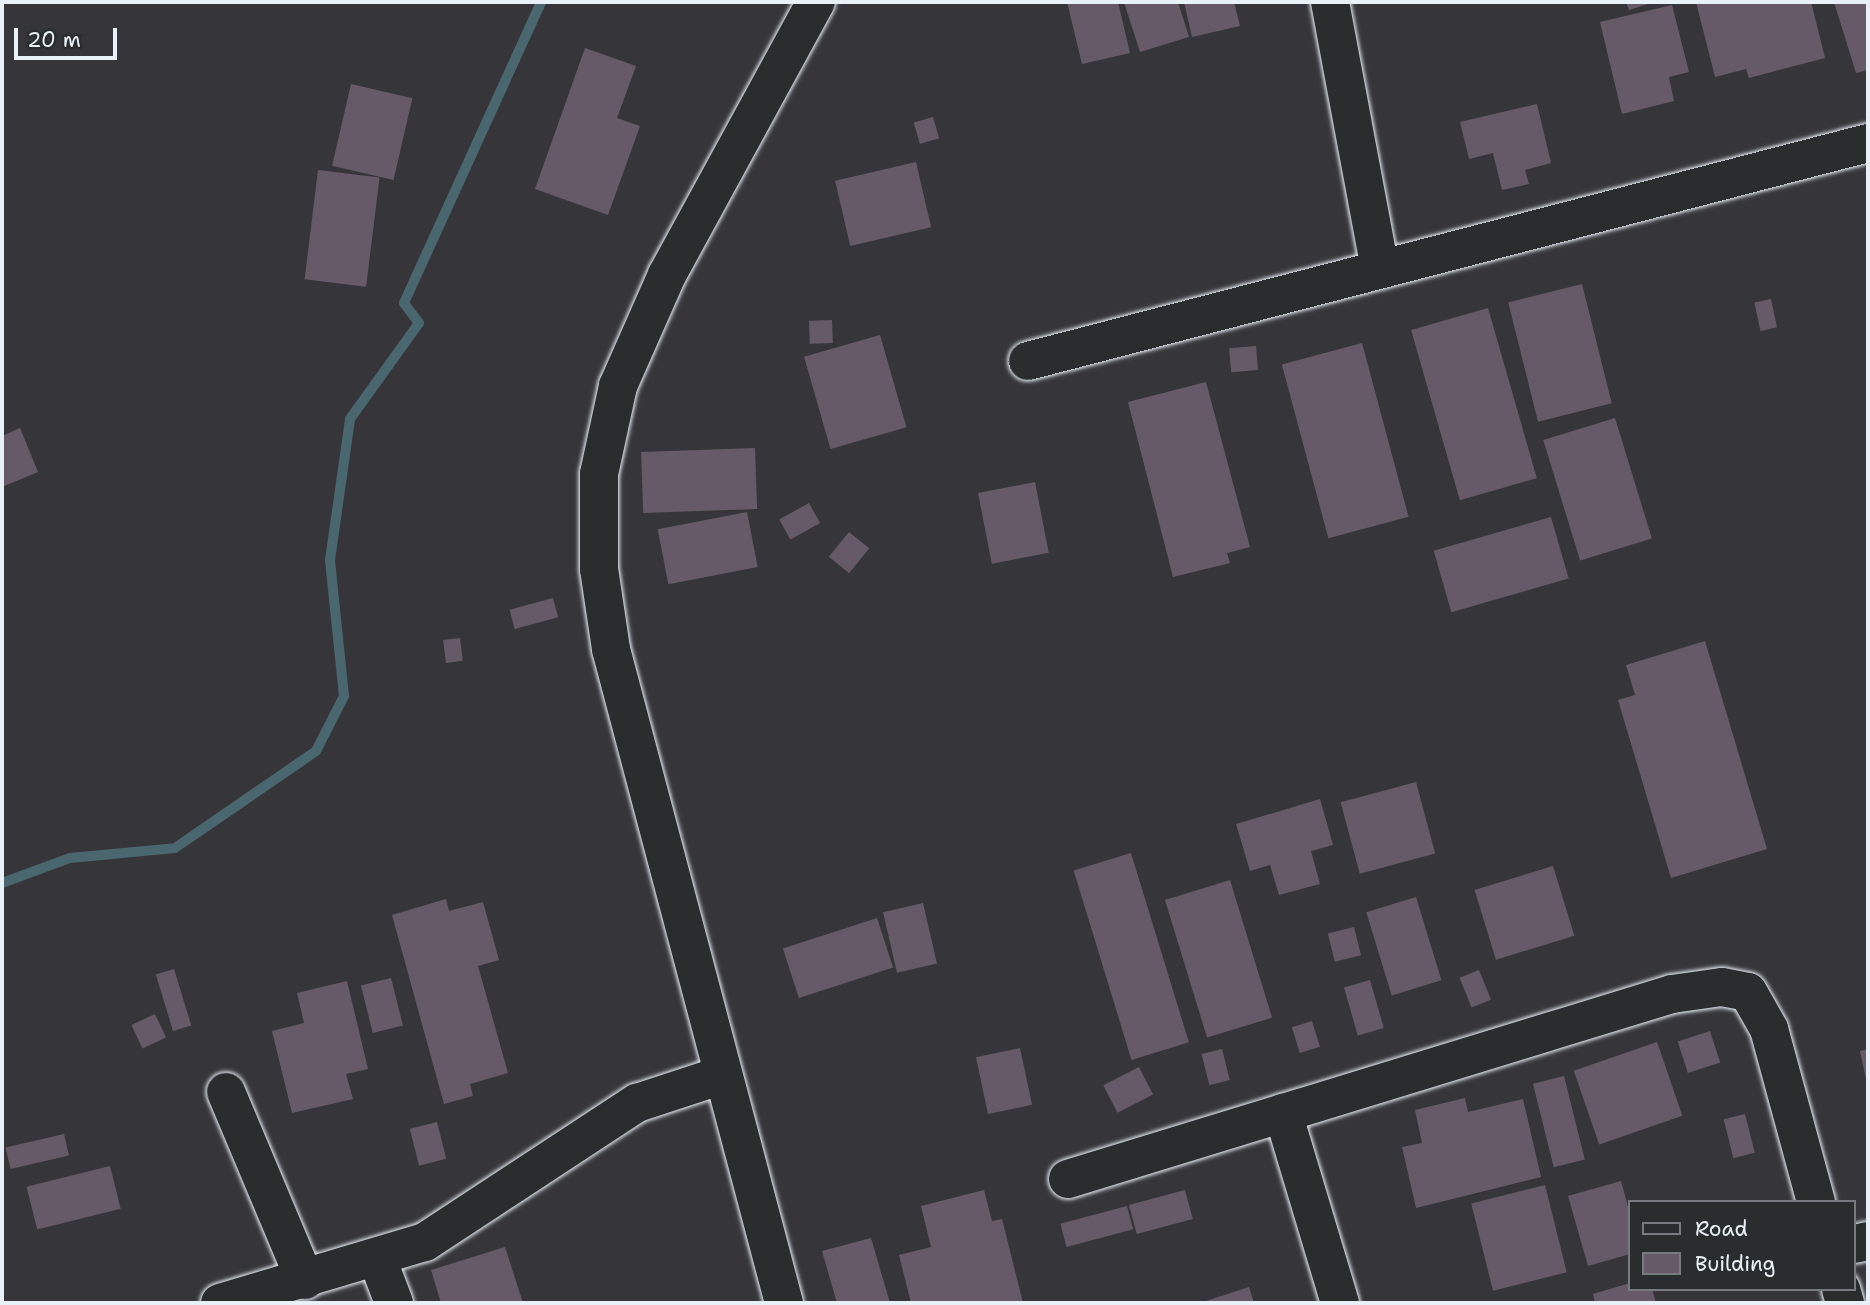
<!DOCTYPE html>
<style>
body{margin:0}
#map{position:relative;width:1870px;height:1305px;overflow:hidden;background:#36363a;font-family:"Shantell Sans",sans-serif}
div>[style]{position:absolute}
.stream>*{height:10px;margin:-5px;padding:0 5px;transform-origin:5px;border-radius:5px;background:#4a666e}
.building>*{inset:0;background:#665a68;transform-origin:0 0}
.roads{filter:drop-shadow(0 0 2px #e8f1f8) drop-shadow(0 0 2px #e8f1f8)}
.minor>*{height:38px;margin:-19px;padding:0 19px;transform-origin:19px;border-radius:19px;background:#2a2d2e}
span{translate:-50% -50%;white-space:nowrap;text-align:center;line-height:1.15;-webkit-text-stroke:5px #2a2d2e;paint-order:stroke}
.frame{position:absolute;inset:0;border:4px solid #e8f1f8;pointer-events:none}
.legend{position:absolute;left:1628px;top:1200px;width:228px;height:91px;box-sizing:border-box;background:#2a2d2e;border:2px solid #767b7f;margin:0;padding:9px 12px;list-style:none;font-size:21px;color:#e8f1f8}
.legend li{display:flex;align-items:center;gap:14px;height:35px}
.legend b{width:35px;border:2px solid #767b7f}
.scale{position:absolute;left:14px;top:28px;width:103px;height:32px;box-sizing:border-box;border:4px solid #e8f1f8;border-top:0;padding-left:9px;font-size:21px;line-height:24px;white-space:nowrap;color:#e8f1f8;-webkit-text-stroke:5px #2a2d2e;paint-order:stroke}
</style>
<div id="map">
<div class="stream">
<div style="left:2px;top:883px;width:72px;rotate:-20.2deg"></div>
<div style="left:70px;top:858px;width:105px;rotate:-5.4deg"></div>
<div style="left:175px;top:848px;width:171px;rotate:-34.5deg"></div>
<div style="left:316px;top:751px;width:62px;rotate:-63deg"></div>
<div style="left:344px;top:696px;width:137px;rotate:-95.9deg"></div>
<div style="left:330px;top:560px;width:142px;rotate:-81.9deg"></div>
<div style="left:350px;top:419px;width:118px;rotate:-54.3deg"></div>
<div style="left:419px;top:323px;width:25px;rotate:-127deg"></div>
<div style="left:404px;top:303px;width:331px;rotate:-65.5deg"></div>
</div>
<div class="building">
<div style="clip-path:polygon(1067px 2px,1118px 2px,1130px 53px,1082px 64px)"></div>
<div style="clip-path:polygon(1124px 2px,1178px 2px,1189px 37px,1140px 52px)"></div>
<div style="clip-path:polygon(1184px 2px,1234px 2px,1240px 26px,1192px 37px)"></div>
<div style="clip-path:polygon(1626px 2px,1654px 2px,1629px 10px)"></div>
<div style="clip-path:polygon(1696px 2px,1811px 2px,1825px 58px,1749px 78px,1746px 69px,1715px 77px)"></div>
<div style="clip-path:polygon(1834px 2px,1868px 2px,1868px 70px,1856px 73px)"></div>
<div style="clip-path:polygon(1672px 5px,1689px 72px,1669px 77px,1674px 101px,1622px 114px,1600px 22px)"></div>
<div style="clip-path:polygon(585px 48px,636px 66px,617px 118px,640px 126px,608px 215px,535px 189px)"></div>
<div style="left:351px;top:84px;width:63px;height:84px;rotate:13deg"></div>
<div style="clip-path:polygon(1537px 104px,1551px 163px,1525px 170px,1529px 184px,1502px 190px,1493px 153px,1469px 159px,1460px 122px)"></div>
<div style="left:933px;top:117px;width:22px;height:20px;rotate:74deg"></div>
<div style="left:916px;top:162px;width:67px;height:83px;rotate:77deg"></div>
<div style="left:318px;top:170px;width:62px;height:110px;rotate:7deg"></div>
<div style="left:1582px;top:284px;width:123px;height:76px;rotate:76deg"></div>
<div style="left:1771px;top:299px;width:29px;height:17px;rotate:78deg"></div>
<div style="left:1488px;top:308px;width:177px;height:80px;rotate:74deg"></div>
<div style="left:832px;top:320px;width:23px;height:23px;rotate:88deg"></div>
<div style="left:880px;top:335px;width:96px;height:79px;rotate:74deg"></div>
<div style="left:1362px;top:343px;width:180px;height:83px;rotate:75deg"></div>
<div style="left:1256px;top:346px;width:24px;height:27px;rotate:85deg"></div>
<div style="clip-path:polygon(1206px 382px,1250px 547px,1227px 553px,1230px 563px,1173px 577px,1128px 402px)"></div>
<div style="left:1615px;top:418px;width:126px;height:75px;rotate:73deg"></div>
<div style="clip-path:polygon(20px 428px,38px 472px,2px 487px,2px 436px)"></div>
<div style="left:755px;top:448px;width:61px;height:114px;rotate:88deg"></div>
<div style="left:1035px;top:482px;width:72px;height:58px;rotate:79deg"></div>
<div style="left:809px;top:503px;width:23px;height:34px;rotate:61deg"></div>
<div style="left:747px;top:512px;width:56px;height:91px;rotate:79deg"></div>
<div style="left:1551px;top:517px;width:64px;height:122px;rotate:74deg"></div>
<div style="left:849px;top:532px;width:26px;height:32px;rotate:39deg"></div>
<div style="left:553px;top:598px;width:20px;height:45px;rotate:75deg"></div>
<div style="left:460px;top:638px;width:23px;height:17px;rotate:83deg"></div>
<div style="clip-path:polygon(1705px 641px,1767px 849px,1671px 878px,1618px 700px,1635px 695px,1626px 665px)"></div>
<div style="left:1416px;top:782px;width:74px;height:78px;rotate:75deg"></div>
<div style="clip-path:polygon(1320px 799px,1333px 845px,1311px 851px,1320px 884px,1279px 895px,1270px 865px,1250px 871px,1236px 824px)"></div>
<div style="left:1131px;top:853px;width:198px;height:60px;rotate:73deg"></div>
<div style="left:1553px;top:866px;width:73px;height:82px;rotate:73deg"></div>
<div style="left:1230px;top:880px;width:144px;height:68px;rotate:73deg"></div>
<div style="left:1416px;top:897px;width:87px;height:52px;rotate:73deg"></div>
<div style="clip-path:polygon(446px 899px,449px 911px,483px 902px,499px 960px,478px 966px,508px 1073px,470px 1084px,473px 1096px,444px 1104px,392px 915px)"></div>
<div style="left:923px;top:903px;width:62px;height:41px;rotate:77deg"></div>
<div style="left:877px;top:918px;width:52px;height:99px;rotate:72deg"></div>
<div style="left:1354px;top:927px;width:29px;height:27px;rotate:76deg"></div>
<div style="left:174px;top:969px;width:59px;height:19px;rotate:73deg"></div>
<div style="left:1479px;top:970px;width:32px;height:21px;rotate:68deg"></div>
<div style="left:391px;top:978px;width:49px;height:31px;rotate:76deg"></div>
<div style="left:1370px;top:980px;width:50px;height:27px;rotate:74deg"></div>
<div style="clip-path:polygon(347px 981px,368px 1069px,346px 1074px,353px 1099px,292px 1113px,272px 1031px,304px 1023px,297px 993px)"></div>
<div style="left:155px;top:1014px;width:26px;height:26px;rotate:65deg"></div>
<div style="left:1312px;top:1021px;width:27px;height:21px;rotate:73deg"></div>
<div style="left:1710px;top:1031px;width:33px;height:34px;rotate:72deg"></div>
<div style="left:1657px;top:1042px;width:78px;height:88px;rotate:71deg"></div>
<div style="left:1020px;top:1048px;width:58px;height:45px;rotate:78deg"></div>
<div style="left:1222px;top:1049px;width:32px;height:21px;rotate:76deg"></div>
<div style="clip-path:polygon(1868px 1049px,1868px 1084px,1867px 1084px,1860px 1051px)"></div>
<div style="left:1139px;top:1067px;width:31px;height:40px;rotate:63deg"></div>
<div style="left:1564px;top:1076px;width:86px;height:32px;rotate:76deg"></div>
<div style="clip-path:polygon(1465px 1098px,1468px 1112px,1523px 1099px,1541px 1177px,1416px 1208px,1402px 1147px,1422px 1143px,1415px 1110px)"></div>
<div style="left:1745px;top:1114px;width:40px;height:22px;rotate:76deg"></div>
<div style="left:437px;top:1122px;width:38px;height:28px;rotate:76deg"></div>
<div style="left:64px;top:1134px;width:22px;height:60px;rotate:77deg"></div>
<div style="left:110px;top:1166px;width:44px;height:86px;rotate:76deg"></div>
<div style="clip-path:polygon(1621px 1181px,1630px 1214px,1630px 1254px,1588px 1266px,1568px 1196px)"></div>
<div style="left:1545px;top:1185px;width:90px;height:76px;rotate:76deg"></div>
<div style="clip-path:polygon(984px 1190px,992px 1221px,1002px 1219px,1023px 1303px,911px 1303px,899px 1255px,931px 1247px,921px 1206px)"></div>
<div style="left:1185px;top:1190px;width:30px;height:58px;rotate:75deg"></div>
<div style="left:1127px;top:1206px;width:24px;height:69px;rotate:75deg"></div>
<div style="clip-path:polygon(871px 1238px,890px 1303px,837px 1303px,822px 1251px)"></div>
<div style="clip-path:polygon(505px 1247px,523px 1303px,441px 1303px,431px 1270px)"></div>
<div style="clip-path:polygon(1630px 1283px,1630px 1289px,1652px 1289px,1656px 1303px,1595px 1303px,1593px 1294px)"></div>
<div style="clip-path:polygon(1249px 1287px,1254px 1303px,1200px 1303px)"></div>
</div>
<div class="roads">
<div class="minor">
<div style="left:1330px;top:2px;width:272px;rotate:79.4deg"></div>
<div style="left:1028px;top:361px;width:868px;rotate:-14.55deg"></div>
<div style="left:226px;top:1092px;width:204px;rotate:67.2deg"></div>
<div style="left:1283px;top:1113px;width:198px;rotate:73.3deg"></div>
<div style="left:1068px;top:1179px;width:632px;rotate:-17.03deg"></div>
<div style="left:1672px;top:994px;width:50px;rotate:-8deg"></div>
<div style="left:1722px;top:987px;width:26px;rotate:11deg"></div>
<div style="left:1748px;top:992px;width:43px;rotate:60.4deg"></div>
<div style="left:1769px;top:1029px;width:179px;rotate:74.8deg"></div>
<div style="left:1854px;top:1244px;width:14px;rotate:-12deg"></div>
<div style="left:377px;top:1258px;width:48px;rotate:69.3deg"></div>
<div style="left:1841px;top:1289px;width:15px;rotate:74deg"></div>
<div style="left:220px;top:1303px;width:214px;rotate:-16.6deg"></div>
<div style="left:425px;top:1242px;width:254px;rotate:-33.3deg"></div>
<div style="left:637px;top:1103px;width:89px;rotate:-18.2deg"></div>
<div style="left:784px;top:1303px;width:676px;rotate:-104.82deg"></div>
<div style="left:611px;top:649px;width:81px;rotate:-98.5deg"></div>
<div style="left:599px;top:569px;width:95px;rotate:-90deg"></div>
<div style="left:599px;top:474px;width:90px;rotate:-77.8deg"></div>
<div style="left:618px;top:386px;width:121px;rotate:-66.2deg"></div>
<div style="left:667px;top:275px;width:311px;rotate:-61.4deg"></div>
</div>
</div>
<div class="frame"></div>
<ul class="legend">
<li><b style="height:9px;background:#2a2d2e"></b>Road</li>
<li><b style="height:19px;background:#665a68"></b>Building</li>
</ul>
<div class="scale">20 m</div>
</div>
